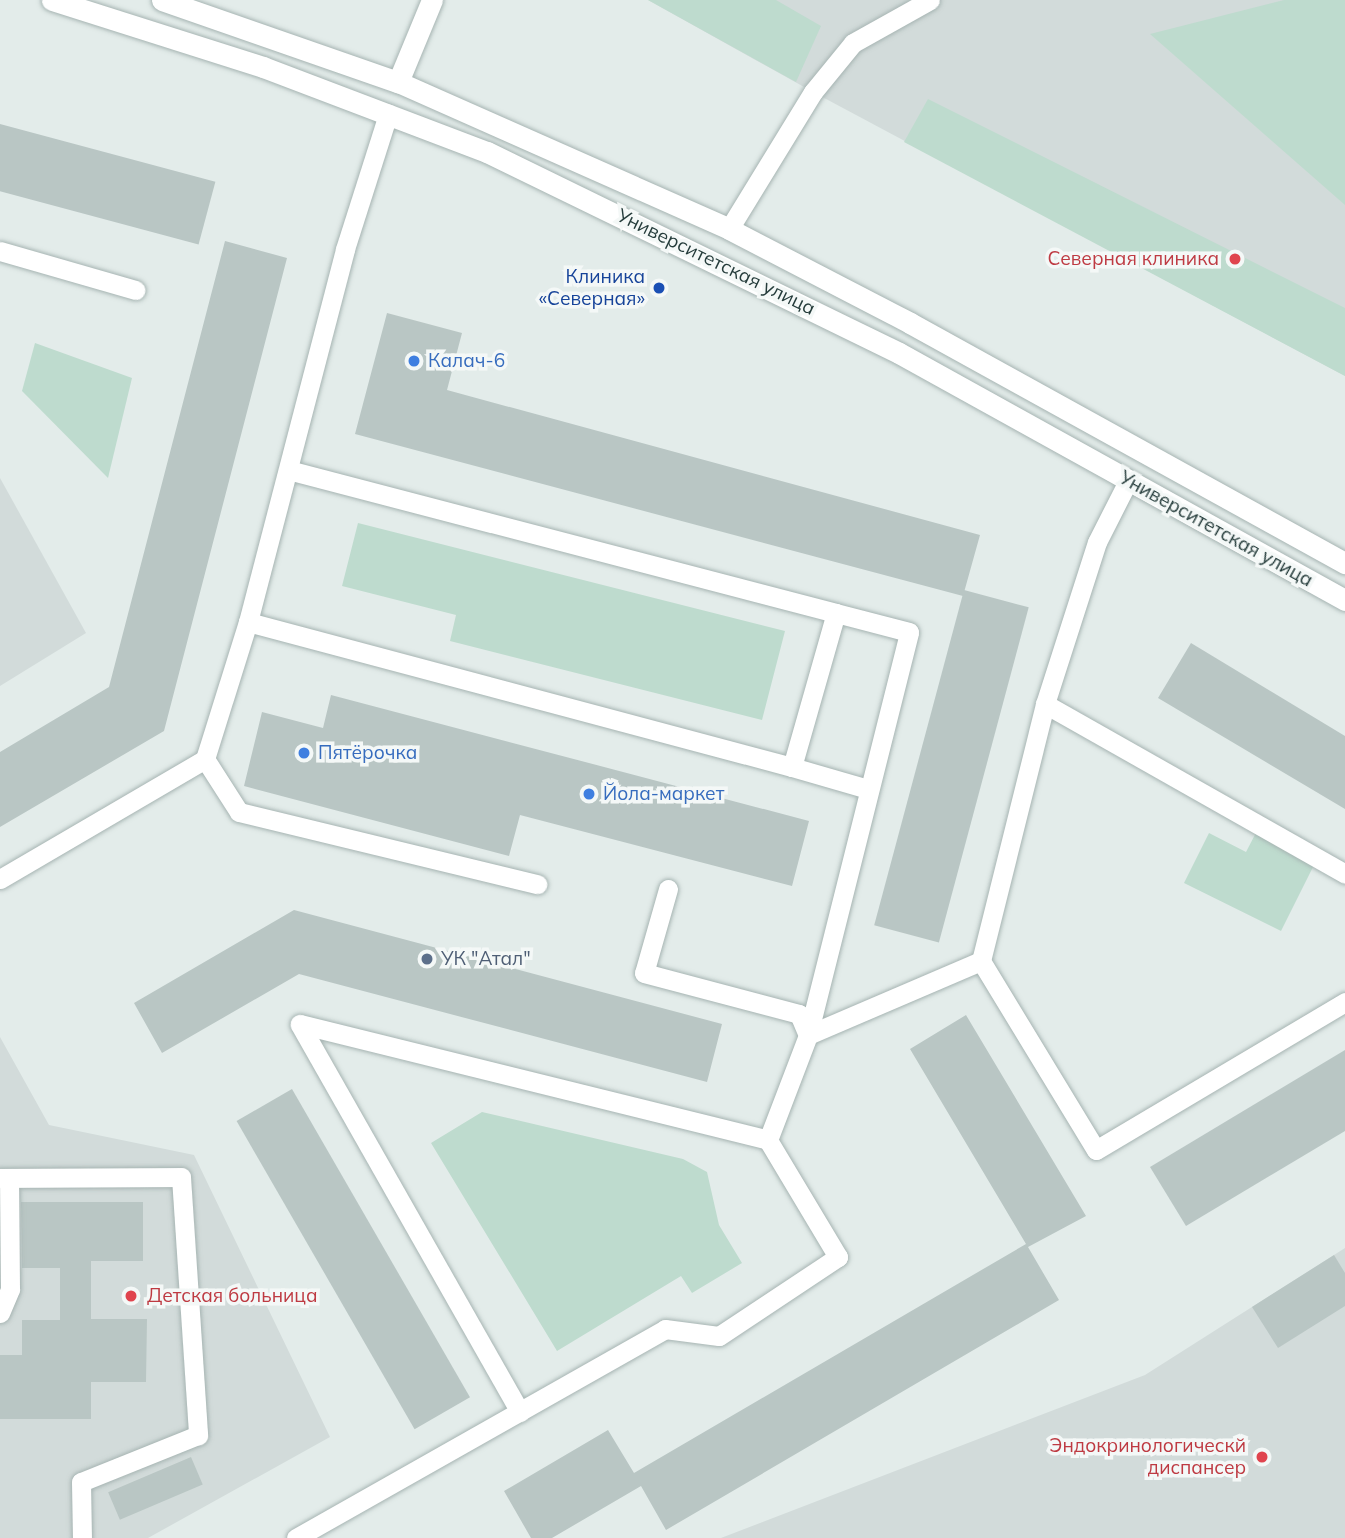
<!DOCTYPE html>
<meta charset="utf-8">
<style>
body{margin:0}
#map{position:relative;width:1345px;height:1538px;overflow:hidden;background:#e3ecea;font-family:Mulish,sans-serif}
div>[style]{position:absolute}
.built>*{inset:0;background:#d2dbda}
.green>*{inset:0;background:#bedbce}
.building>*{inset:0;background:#b9c6c4;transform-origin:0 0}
.roads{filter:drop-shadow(0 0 2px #a6b4b2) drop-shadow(0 0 2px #a6b4b2)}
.service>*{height:19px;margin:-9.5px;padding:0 9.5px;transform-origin:9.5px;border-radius:9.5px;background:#fff}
.minor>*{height:21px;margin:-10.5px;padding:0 10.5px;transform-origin:10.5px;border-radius:10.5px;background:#fff}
.secondary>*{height:21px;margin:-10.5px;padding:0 10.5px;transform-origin:10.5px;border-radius:10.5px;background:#fff}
.dots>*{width:19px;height:19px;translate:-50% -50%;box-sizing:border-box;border:4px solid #f4f8f7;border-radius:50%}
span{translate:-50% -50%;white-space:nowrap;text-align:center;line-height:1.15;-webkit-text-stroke:7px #f4f8f7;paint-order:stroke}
.health-label{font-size:19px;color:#be3a42}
.right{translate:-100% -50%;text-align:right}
.left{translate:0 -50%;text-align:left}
.street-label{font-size:19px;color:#253c3b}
.transit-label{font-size:19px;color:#164399}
.shop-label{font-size:19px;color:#366cbe}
.service-label{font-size:19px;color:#4e5e75}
</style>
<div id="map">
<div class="built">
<div style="clip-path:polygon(648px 0,1345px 0,1345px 376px,813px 92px)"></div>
<div style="clip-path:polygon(0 478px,86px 633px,0 686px)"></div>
<div style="clip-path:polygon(0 1037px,49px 1125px,194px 1155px,330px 1437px,148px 1538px,0 1538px)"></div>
<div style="clip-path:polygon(1345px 1248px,1345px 1538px,721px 1538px,1145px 1375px)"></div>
</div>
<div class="green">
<div style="clip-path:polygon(648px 0,776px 0,821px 26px,796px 82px)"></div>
<div style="clip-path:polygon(1284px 0,1345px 0,1345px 205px,1150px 34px)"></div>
<div style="clip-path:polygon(928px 99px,1345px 308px,1345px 376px,904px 142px)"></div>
<div style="clip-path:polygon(35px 343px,132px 378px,108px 478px,22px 391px)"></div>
<div style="clip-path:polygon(358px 523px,785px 631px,762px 720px,450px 641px,456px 615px,342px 586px)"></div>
<div style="clip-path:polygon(1259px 827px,1318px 857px,1281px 931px,1184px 883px,1209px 833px,1246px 852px)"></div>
<div style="clip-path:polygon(482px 1112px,683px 1159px,707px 1172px,719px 1225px,742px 1263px,692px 1293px,681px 1276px,557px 1351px,431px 1143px)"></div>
</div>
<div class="building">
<div style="left:0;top:124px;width:223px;height:65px;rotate:15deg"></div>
<div style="clip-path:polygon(225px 241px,287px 258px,164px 731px,0 827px,0 752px,109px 687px)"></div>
<div style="clip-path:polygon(387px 313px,462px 333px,447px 390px,980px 535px,963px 596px,355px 434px)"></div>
<div style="left:964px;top:590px;width:67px;height:347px;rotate:15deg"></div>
<div style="clip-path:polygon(1191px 643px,1345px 736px,1345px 809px,1158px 698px)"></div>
<div style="clip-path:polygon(331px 695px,809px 821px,792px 886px,520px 815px,509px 856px,244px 786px,262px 712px,323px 728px)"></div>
<div style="clip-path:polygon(294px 910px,722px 1024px,707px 1082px,299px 974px,162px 1053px,134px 1003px)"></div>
<div style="clip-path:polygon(966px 1015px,1086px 1216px,1028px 1247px,1059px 1300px,666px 1530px,641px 1486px,552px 1538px,531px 1538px,504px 1491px,608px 1430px,634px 1473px,1026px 1244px,910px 1049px)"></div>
<div style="clip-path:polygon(1345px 1050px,1345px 1131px,1186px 1226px,1150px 1167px)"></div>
<div style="left:292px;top:1089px;width:356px;height:64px;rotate:60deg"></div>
<div style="clip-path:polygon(21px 1202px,143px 1202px,143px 1261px,91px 1261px,91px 1319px,147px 1319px,146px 1382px,91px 1382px,91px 1419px,0 1419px,0 1355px,22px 1355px,22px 1320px,60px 1320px,60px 1268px,22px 1268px)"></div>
<div style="clip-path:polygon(1334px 1255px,1345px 1273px,1345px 1306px,1278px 1348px,1252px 1307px)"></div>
<div style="left:191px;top:1457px;width:30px;height:90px;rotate:67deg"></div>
</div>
<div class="roads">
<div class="service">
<div style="left:729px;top:229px;width:161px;rotate:-58.5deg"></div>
<div style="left:813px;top:92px;width:63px;rotate:-50.8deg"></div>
<div style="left:853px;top:43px;width:88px;rotate:-29.2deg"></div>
<div style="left:0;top:251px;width:141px;rotate:16.1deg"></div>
<div style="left:1128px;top:481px;width:68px;rotate:116.9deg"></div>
<div style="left:1097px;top:542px;width:170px;rotate:107.8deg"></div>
<div style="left:1045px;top:704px;width:345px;rotate:29.5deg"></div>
<div style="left:248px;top:622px;width:563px;rotate:14.92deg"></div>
<div style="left:792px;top:767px;width:160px;rotate:-74.1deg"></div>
<div style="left:836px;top:613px;width:566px;rotate:-165.37deg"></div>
<div style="left:205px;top:759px;width:63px;rotate:57.3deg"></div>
<div style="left:239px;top:812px;width:307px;rotate:13.6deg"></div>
<div style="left:792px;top:767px;width:79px;rotate:16.1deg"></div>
<div style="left:0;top:879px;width:238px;rotate:-30.3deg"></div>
<div style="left:205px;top:759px;width:144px;rotate:-72.6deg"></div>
<div style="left:248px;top:622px;width:385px;rotate:-75.4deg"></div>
<div style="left:345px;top:249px;width:142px;rotate:-72.3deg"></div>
<div style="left:668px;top:889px;width:87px;rotate:105.9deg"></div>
<div style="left:644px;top:973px;width:160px;rotate:14.8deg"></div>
<div style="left:799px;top:1014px;width:23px;rotate:67deg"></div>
<div style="left:981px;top:961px;width:265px;rotate:-76deg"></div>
<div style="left:808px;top:1035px;width:415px;rotate:-75.9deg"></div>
<div style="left:909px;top:632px;width:75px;rotate:-165.4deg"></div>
<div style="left:0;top:1178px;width:181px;rotate:-0.3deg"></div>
<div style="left:181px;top:1177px;width:259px;rotate:86.2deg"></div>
<div style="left:198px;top:1435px;width:126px;rotate:158.1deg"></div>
<div style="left:81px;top:1482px;width:56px;rotate:89deg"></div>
<div style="left:0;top:1313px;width:26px;rotate:-67deg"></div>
<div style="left:10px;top:1289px;width:110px;rotate:-90.5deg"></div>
<div style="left:520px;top:1412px;width:446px;rotate:-119.6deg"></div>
<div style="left:300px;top:1024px;width:482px;rotate:13.9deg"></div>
<div style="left:296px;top:1538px;width:424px;rotate:-29.5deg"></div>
<div style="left:665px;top:1329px;width:54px;rotate:7.4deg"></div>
<div style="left:719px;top:1336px;width:143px;rotate:-33.6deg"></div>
<div style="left:838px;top:1257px;width:136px;rotate:-120.9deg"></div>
<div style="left:768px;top:1140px;width:112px;rotate:-69.1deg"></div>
<div style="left:808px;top:1035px;width:188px;rotate:-23.2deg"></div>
<div style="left:981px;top:961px;width:221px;rotate:58.7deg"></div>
<div style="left:1096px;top:1150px;width:290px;rotate:-30.7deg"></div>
</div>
<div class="minor">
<div style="left:398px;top:82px;width:89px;rotate:-67.5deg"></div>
</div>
<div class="secondary">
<div style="left:52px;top:0;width:221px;rotate:17.6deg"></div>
<div style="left:263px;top:67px;width:240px;rotate:20.8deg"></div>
<div style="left:487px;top:152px;width:458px;rotate:26deg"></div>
<div style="left:899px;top:353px;width:510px;rotate:28.98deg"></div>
<div style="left:162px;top:0;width:250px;rotate:19.2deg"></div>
<div style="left:398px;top:82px;width:362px;rotate:23.9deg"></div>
<div style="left:729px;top:229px;width:204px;rotate:27.4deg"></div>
<div style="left:910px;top:323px;width:497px;rotate:28.9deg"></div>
</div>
</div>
<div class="dots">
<div style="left:1235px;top:259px;background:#e0444e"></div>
<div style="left:659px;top:288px;background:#1a4fb4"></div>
<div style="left:414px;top:361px;background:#3f7fe0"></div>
<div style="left:304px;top:753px;background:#3f7fe0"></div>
<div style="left:589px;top:794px;background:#3f7fe0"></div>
<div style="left:427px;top:959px;background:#5c6f8a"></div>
<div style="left:131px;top:1296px;background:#e0444e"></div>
<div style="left:1262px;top:1457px;background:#e0444e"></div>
</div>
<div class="health-label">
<span class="right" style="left:1219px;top:259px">Северная клиника</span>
<span class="left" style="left:147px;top:1296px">Детская больница</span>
<span class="right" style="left:1246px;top:1457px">Эндокринологическй<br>диспансер</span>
</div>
<div class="street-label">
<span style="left:716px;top:262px;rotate:26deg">Университетская улица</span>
<span style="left:1216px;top:529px;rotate:29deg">Университетская улица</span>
</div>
<div class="transit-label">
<span class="right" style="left:645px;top:288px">Клиника<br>«Северная»</span>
</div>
<div class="shop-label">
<span class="left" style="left:428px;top:361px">Калач-6</span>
<span class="left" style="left:318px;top:753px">Пятёрочка</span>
<span class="left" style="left:603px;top:794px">Йола-маркет</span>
</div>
<div class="service-label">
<span class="left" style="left:441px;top:959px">УК "Атал"</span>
</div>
</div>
